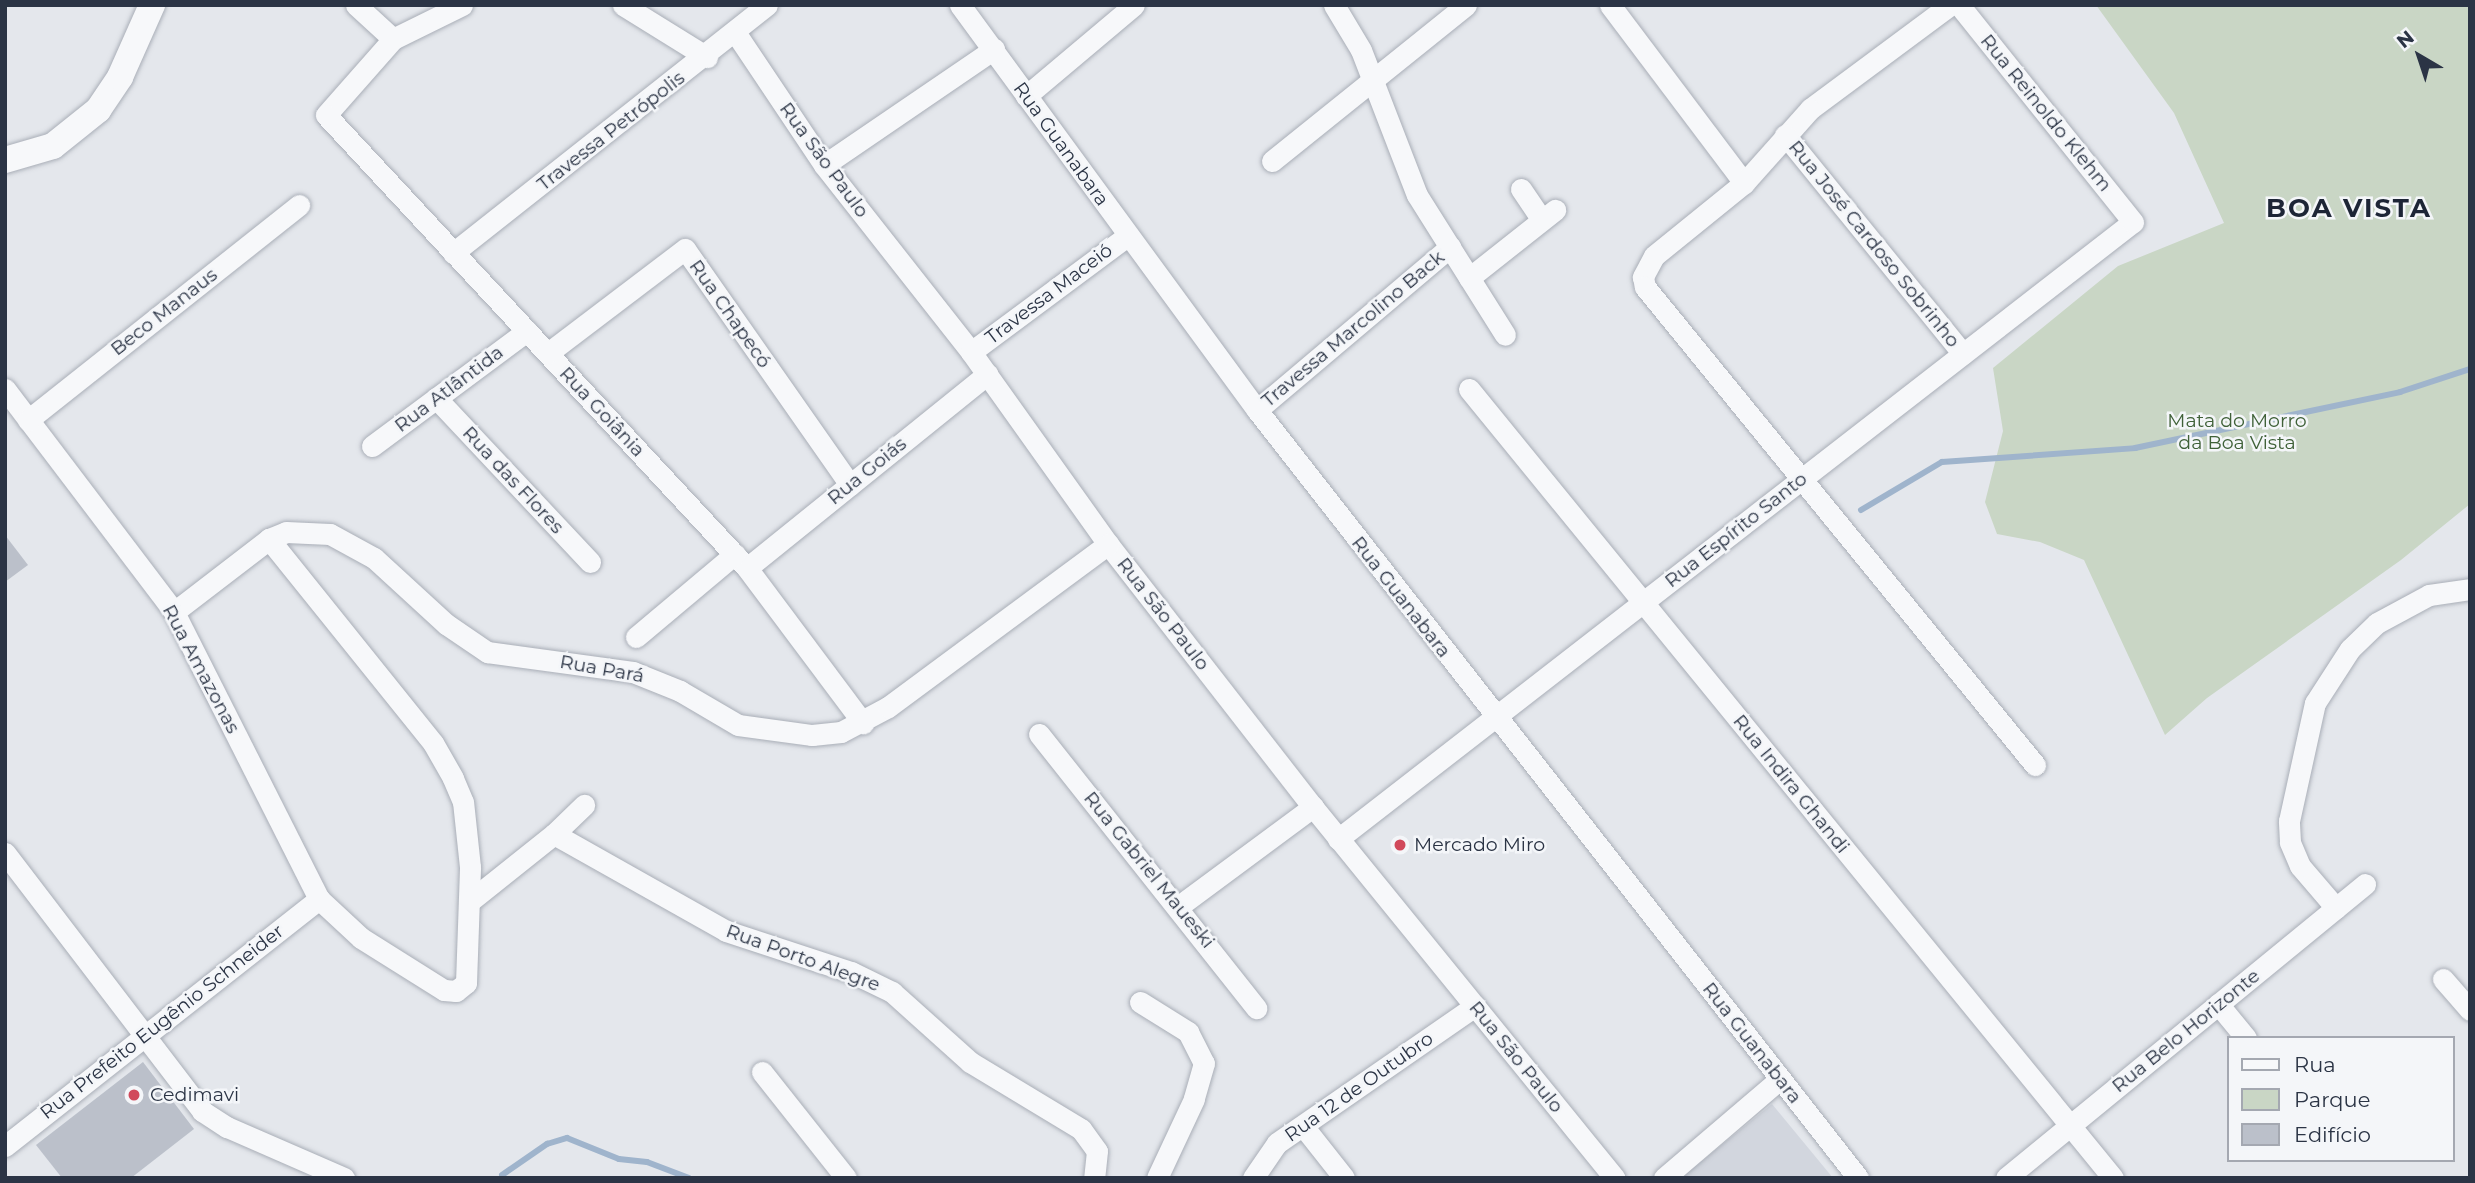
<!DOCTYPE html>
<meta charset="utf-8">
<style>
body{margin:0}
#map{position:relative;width:2475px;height:1183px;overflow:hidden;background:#e4e7ec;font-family:Montserrat,sans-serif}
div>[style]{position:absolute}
.built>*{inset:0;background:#d2d6de}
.green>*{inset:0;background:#c9d6c5}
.stream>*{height:6px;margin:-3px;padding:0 3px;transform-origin:3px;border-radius:3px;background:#9fb4cc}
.building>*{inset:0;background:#bbc0ca}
.roads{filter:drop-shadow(0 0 2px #a9aeb7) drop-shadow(0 0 2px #a9aeb7)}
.minor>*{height:21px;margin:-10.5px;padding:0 10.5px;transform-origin:10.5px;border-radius:10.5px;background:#f7f8fa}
.tertiary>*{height:26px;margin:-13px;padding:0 13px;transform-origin:13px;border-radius:13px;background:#f7f8fa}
.dots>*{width:19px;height:19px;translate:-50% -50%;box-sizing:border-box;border:4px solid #f4f6f9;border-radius:50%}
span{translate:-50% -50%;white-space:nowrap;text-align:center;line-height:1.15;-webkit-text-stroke:5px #f4f6f9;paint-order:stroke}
.street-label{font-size:19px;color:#2b3445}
.park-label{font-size:19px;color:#3f6138}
.poi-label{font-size:19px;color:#2b3445}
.left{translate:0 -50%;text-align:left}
.district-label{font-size:26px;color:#1d2536;font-weight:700;letter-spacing:2px}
.frame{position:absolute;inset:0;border:7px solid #2b3445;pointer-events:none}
.legend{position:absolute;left:2227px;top:1036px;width:228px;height:126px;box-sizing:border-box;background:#f4f6f9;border:2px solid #a4a8b1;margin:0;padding:9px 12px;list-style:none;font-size:21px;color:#2b3445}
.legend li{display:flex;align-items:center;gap:14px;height:35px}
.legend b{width:35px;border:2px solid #a4a8b1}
.north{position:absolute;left:2384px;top:21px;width:70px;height:70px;-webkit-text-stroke:5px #f4f6f9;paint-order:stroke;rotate:321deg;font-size:19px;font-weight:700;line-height:28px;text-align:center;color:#2b3445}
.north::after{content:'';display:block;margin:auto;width:24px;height:32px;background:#2b3445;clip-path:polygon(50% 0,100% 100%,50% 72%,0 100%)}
</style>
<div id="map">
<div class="built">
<div style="clip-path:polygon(1772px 1104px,1833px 1178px,1681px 1178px)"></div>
</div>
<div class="green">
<div style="clip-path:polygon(2096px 5px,2470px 5px,2470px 504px,2401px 560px,2207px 698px,2165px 735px,2084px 560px,2040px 542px,1997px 534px,1985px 502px,2003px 431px,1993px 368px,2118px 266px,2224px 223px,2174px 113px)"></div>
</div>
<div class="stream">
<div style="left:1861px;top:510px;width:94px;rotate:-30.7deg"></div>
<div style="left:1942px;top:462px;width:194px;rotate:-4.1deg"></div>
<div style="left:2135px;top:448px;width:271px;rotate:-11.9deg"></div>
<div style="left:2400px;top:392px;width:74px;rotate:-18.2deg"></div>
<div style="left:502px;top:1175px;width:55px;rotate:-34.6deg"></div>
<div style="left:547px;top:1144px;width:21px;rotate:-17deg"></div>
<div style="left:567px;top:1138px;width:56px;rotate:22deg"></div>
<div style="left:619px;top:1159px;width:28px;rotate:6deg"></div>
<div style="left:647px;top:1162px;width:45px;rotate:20.9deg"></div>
</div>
<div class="building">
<div style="clip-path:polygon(5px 535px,28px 565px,5px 582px)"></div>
<div style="clip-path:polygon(143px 1062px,194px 1129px,131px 1178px,62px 1178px,36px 1145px)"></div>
</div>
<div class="roads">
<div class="minor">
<div style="left:356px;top:5px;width:50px;rotate:42.6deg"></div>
<div style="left:462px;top:5px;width:77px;rotate:153.8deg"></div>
<div style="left:393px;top:39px;width:101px;rotate:131.4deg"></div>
<div style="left:326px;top:115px;width:618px;rotate:47.1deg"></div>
<div style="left:747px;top:568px;width:194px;rotate:53.2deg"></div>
<div style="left:623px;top:5px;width:99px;rotate:31.8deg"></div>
<div style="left:960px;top:5px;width:502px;rotate:53.75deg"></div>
<div style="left:1257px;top:410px;width:975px;rotate:51.95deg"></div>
<div style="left:1334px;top:5px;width:52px;rotate:59deg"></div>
<div style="left:1361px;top:50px;width:155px;rotate:68.9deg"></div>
<div style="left:1417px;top:195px;width:165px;rotate:57.8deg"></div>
<div style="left:1610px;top:5px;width:223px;rotate:53deg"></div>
<div style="left:1950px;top:5px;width:174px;rotate:143.4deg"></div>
<div style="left:1810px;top:109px;width:99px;rotate:131.7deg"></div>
<div style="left:1744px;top:183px;width:116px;rotate:141deg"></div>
<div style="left:1654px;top:256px;width:24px;rotate:118deg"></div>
<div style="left:1643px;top:277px;width:10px;rotate:79deg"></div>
<div style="left:1645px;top:287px;width:617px;rotate:50.79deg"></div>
<div style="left:735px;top:32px;width:160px;rotate:56.2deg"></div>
<div style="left:824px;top:165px;width:238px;rotate:51.8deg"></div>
<div style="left:971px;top:352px;width:236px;rotate:54.5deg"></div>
<div style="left:1108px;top:544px;width:333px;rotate:52.1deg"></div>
<div style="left:1313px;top:807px;width:478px;rotate:50.9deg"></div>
<div style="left:1026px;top:96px;width:141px;rotate:-40.1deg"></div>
<div style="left:1785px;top:135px;width:282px;rotate:50.9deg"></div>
<div style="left:1272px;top:161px;width:249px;rotate:-38.8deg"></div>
<div style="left:824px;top:165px;width:206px;rotate:-34.3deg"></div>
<div style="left:1521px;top:189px;width:37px;rotate:56deg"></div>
<div style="left:453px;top:253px;width:400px;rotate:-38.3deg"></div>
<div style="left:1469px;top:278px;width:110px;rotate:-38.3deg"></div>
<div style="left:971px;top:352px;width:194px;rotate:-36.6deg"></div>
<div style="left:548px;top:353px;width:172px;rotate:-37.2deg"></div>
<div style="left:685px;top:249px;width:288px;rotate:55deg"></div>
<div style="left:5px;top:389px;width:280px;rotate:52.8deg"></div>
<div style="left:174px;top:612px;width:322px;rotate:63.2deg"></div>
<div style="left:319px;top:899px;width:57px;rotate:42.9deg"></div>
<div style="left:361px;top:938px;width:98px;rotate:32.1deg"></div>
<div style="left:444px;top:990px;width:12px;rotate:5deg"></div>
<div style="left:456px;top:991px;width:13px;rotate:-39deg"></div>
<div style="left:466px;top:983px;width:116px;rotate:-88deg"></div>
<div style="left:470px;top:867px;width:65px;rotate:-96.1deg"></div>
<div style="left:463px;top:802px;width:26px;rotate:-113deg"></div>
<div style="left:453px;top:778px;width:40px;rotate:-119.7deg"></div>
<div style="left:433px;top:743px;width:262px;rotate:-128.8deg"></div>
<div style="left:1469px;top:389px;width:1018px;rotate:50.78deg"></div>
<div style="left:436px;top:398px;width:225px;rotate:46.8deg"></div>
<div style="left:1257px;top:410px;width:253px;rotate:-40.2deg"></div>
<div style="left:28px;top:420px;width:346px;rotate:-38.4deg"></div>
<div style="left:372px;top:446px;width:193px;rotate:-36.6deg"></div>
<div style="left:747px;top:568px;width:309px;rotate:-38.9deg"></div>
<div style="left:174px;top:612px;width:120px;rotate:-37.5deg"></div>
<div style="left:269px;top:539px;width:18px;rotate:-22deg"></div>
<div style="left:286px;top:532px;width:44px;rotate:2.6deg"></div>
<div style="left:330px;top:534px;width:50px;rotate:28.6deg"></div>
<div style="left:374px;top:558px;width:98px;rotate:42.5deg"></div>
<div style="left:446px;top:624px;width:50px;rotate:34.3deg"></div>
<div style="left:487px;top:652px;width:147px;rotate:7.8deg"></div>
<div style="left:633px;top:672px;width:51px;rotate:22deg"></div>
<div style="left:680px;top:691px;width:67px;rotate:30.4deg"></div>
<div style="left:738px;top:725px;width:75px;rotate:7.7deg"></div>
<div style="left:812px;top:735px;width:29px;rotate:-6deg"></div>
<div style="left:841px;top:732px;width:53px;rotate:-28deg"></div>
<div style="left:888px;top:707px;width:274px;rotate:-36.5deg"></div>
<div style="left:636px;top:637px;width:129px;rotate:-40deg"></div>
<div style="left:1039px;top:734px;width:350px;rotate:51.6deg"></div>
<div style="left:554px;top:834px;width:42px;rotate:-44deg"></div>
<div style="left:1338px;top:839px;width:1006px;rotate:-37.82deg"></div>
<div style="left:2133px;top:222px;width:278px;rotate:-128.7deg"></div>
<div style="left:5px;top:853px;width:325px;rotate:52.6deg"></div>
<div style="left:202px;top:1111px;width:30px;rotate:33deg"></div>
<div style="left:227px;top:1127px;width:128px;rotate:23.6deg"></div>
<div style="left:470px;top:901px;width:107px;rotate:-38.6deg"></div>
<div style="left:554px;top:834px;width:197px;rotate:29.4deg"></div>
<div style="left:726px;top:931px;width:132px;rotate:18.2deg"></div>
<div style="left:851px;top:972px;width:46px;rotate:26deg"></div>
<div style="left:892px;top:992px;width:105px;rotate:41.9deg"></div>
<div style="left:970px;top:1062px;width:130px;rotate:31.1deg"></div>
<div style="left:1081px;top:1129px;width:27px;rotate:54deg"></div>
<div style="left:1097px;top:1151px;width:27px;rotate:96deg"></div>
<div style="left:1179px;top:906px;width:167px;rotate:-36.5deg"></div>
<div style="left:2336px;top:908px;width:55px;rotate:-130.6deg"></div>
<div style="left:2300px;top:866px;width:26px;rotate:-113deg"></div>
<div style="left:2290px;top:842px;width:21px;rotate:-93deg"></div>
<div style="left:2289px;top:821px;width:121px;rotate:-77.6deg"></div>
<div style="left:2315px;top:703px;width:64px;rotate:-57.1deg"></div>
<div style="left:2350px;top:649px;width:37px;rotate:-44deg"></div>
<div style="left:2377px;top:623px;width:59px;rotate:-28.3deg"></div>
<div style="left:2429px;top:595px;width:41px;rotate:-8.3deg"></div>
<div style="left:2443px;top:979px;width:41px;rotate:48.9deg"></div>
<div style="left:1140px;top:1002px;width:57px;rotate:32deg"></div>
<div style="left:1188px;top:1032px;width:35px;rotate:63deg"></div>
<div style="left:1204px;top:1063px;width:37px;rotate:106deg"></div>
<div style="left:1194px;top:1099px;width:87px;rotate:115.1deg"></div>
<div style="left:2218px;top:1004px;width:44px;rotate:50.5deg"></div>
<div style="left:762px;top:1072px;width:135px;rotate:51.6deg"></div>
<div style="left:1303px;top:1126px;width:66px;rotate:51.7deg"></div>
<div style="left:5px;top:1146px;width:400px;rotate:-38.2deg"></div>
<div style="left:1253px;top:1178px;width:42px;rotate:-55.6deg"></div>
<div style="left:1277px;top:1143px;width:241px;rotate:-34.7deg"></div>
<div style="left:1664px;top:1178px;width:153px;rotate:-40.5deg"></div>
<div style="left:2006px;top:1178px;width:464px;rotate:-39.3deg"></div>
</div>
<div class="tertiary">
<div style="left:5px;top:160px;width:50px;rotate:-16.3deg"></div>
<div style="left:53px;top:146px;width:58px;rotate:-38.7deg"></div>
<div style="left:98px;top:110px;width:40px;rotate:-56deg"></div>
<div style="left:120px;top:77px;width:79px;rotate:-66deg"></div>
</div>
</div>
<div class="dots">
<div style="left:1400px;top:845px;background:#d1495b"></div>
<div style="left:134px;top:1095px;background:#d1495b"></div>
</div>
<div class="street-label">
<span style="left:2046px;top:113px;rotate:51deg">Rua Reinoldo Klehm</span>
<span style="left:611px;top:131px;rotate:-38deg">Travessa Petrópolis</span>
<span style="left:1061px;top:144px;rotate:54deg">Rua Guanabara</span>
<span style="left:824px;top:160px;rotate:54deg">Rua São Paulo</span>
<span style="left:1874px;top:244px;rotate:51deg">Rua José Cardoso Sobrinho</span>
<span style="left:1049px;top:294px;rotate:-37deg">Travessa Maceió</span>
<span style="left:164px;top:312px;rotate:-38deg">Beco Manaus</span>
<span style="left:730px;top:314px;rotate:55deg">Rua Chapecó</span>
<span style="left:1353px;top:329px;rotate:-40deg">Travessa Marcolino Back</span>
<span style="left:449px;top:389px;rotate:-37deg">Rua Atlântida</span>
<span style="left:602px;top:412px;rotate:47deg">Rua Goiânia</span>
<span style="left:867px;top:471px;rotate:-39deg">Rua Goiás</span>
<span style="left:513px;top:480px;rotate:47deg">Rua das Flores</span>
<span style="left:1736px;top:530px;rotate:-38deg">Rua Espírito Santo</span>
<span style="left:1401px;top:597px;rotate:52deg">Rua Guanabara</span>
<span style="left:1163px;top:614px;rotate:52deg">Rua São Paulo</span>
<span style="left:201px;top:669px;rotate:62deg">Rua Amazonas</span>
<span style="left:602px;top:669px;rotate:10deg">Rua Pará</span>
<span style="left:1791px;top:784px;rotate:51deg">Rua Indira Ghandi</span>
<span style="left:1149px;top:870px;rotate:51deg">Rua Gabriel Maueski</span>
<span style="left:803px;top:958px;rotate:20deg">Rua Porto Alegre</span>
<span style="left:162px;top:1022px;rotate:-38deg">Rua Prefeito Eugênio Schneider</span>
<span style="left:2186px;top:1031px;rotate:-39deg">Rua Belo Horizonte</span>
<span style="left:1752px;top:1043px;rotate:52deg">Rua Guanabara</span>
<span style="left:1516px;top:1057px;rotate:51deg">Rua São Paulo</span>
<span style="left:1359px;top:1087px;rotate:-35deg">Rua 12 de Outubro</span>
</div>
<div class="park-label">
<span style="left:2237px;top:432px">Mata do Morro<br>da Boa Vista</span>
</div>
<div class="poi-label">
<span class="left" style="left:1414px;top:845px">Mercado Miro</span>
<span class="left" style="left:150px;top:1095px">Cedimavi</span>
</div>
<div class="district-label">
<span style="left:2349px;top:209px">BOA VISTA</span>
</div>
<div class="frame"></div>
<ul class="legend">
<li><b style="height:9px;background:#f7f8fa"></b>Rua</li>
<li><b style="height:19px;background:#c9d6c5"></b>Parque</li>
<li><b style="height:19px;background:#bbc0ca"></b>Edifício</li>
</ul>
<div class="north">N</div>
</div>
